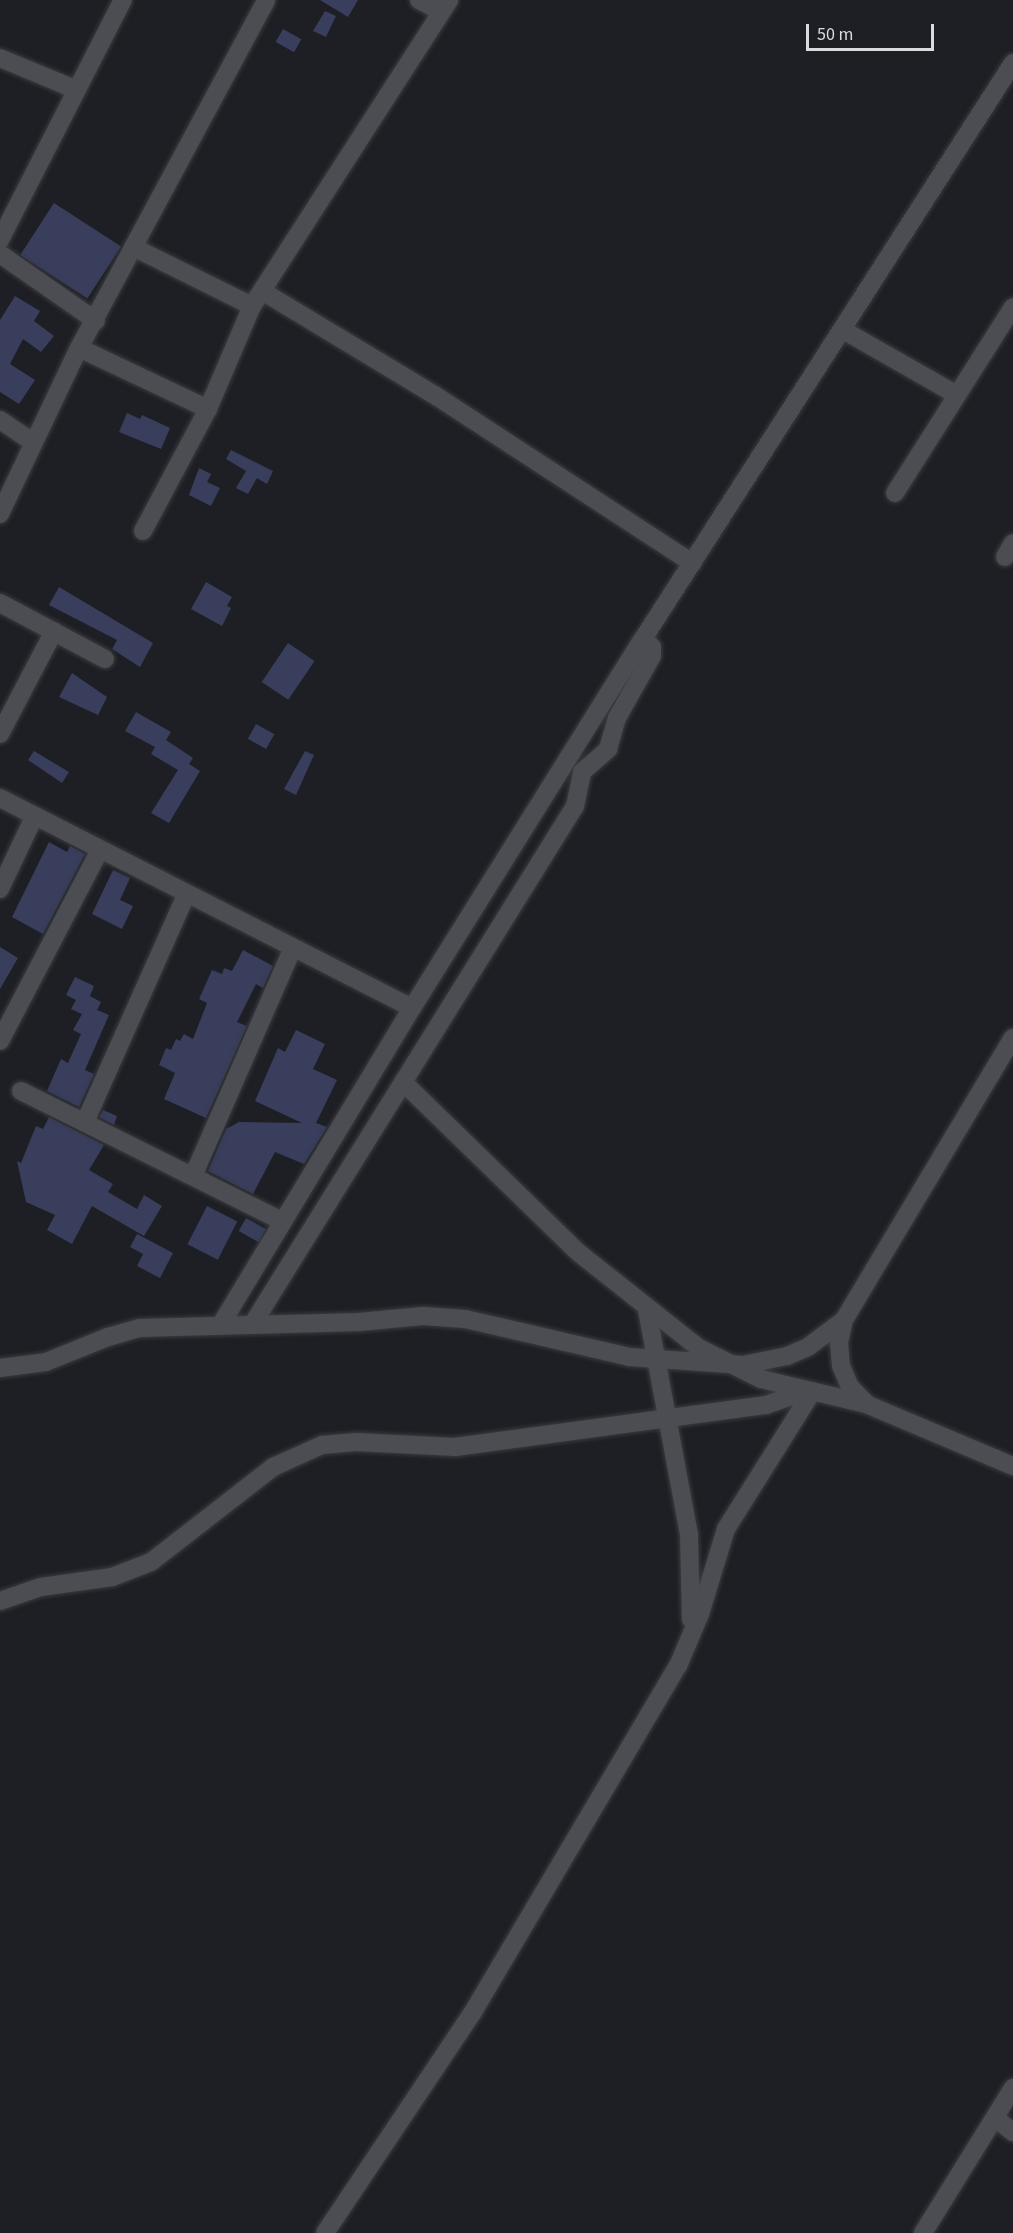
<!DOCTYPE html>
<style>
body{margin:0}
#map{position:relative;width:1013px;height:2233px;overflow:hidden;background:#1e1f24;font-family:"Source Sans 3",sans-serif}
div>[style]{position:absolute}
.building>*{inset:0;background:#383e5c;transform-origin:0 0}
.roads{filter:drop-shadow(0 0 2px #3a3b3f) drop-shadow(0 0 2px #3a3b3f)}
.street>*{height:18px;margin:-9px;padding:0 9px;transform-origin:9px;border-radius:9px;background:#4c4d52}
span{translate:-50% -50%;white-space:nowrap;text-align:center;line-height:1.15;-webkit-text-stroke:5px #1e1f24;paint-order:stroke}
.scale{position:absolute;left:806px;top:24px;width:128px;height:27px;box-sizing:border-box;border:3px solid #dadbde;border-top:0;padding-left:8px;font-size:18px;line-height:21px;white-space:nowrap;color:#dadbde;-webkit-text-stroke:4px #1e1f24;paint-order:stroke}
</style>
<div id="map">
<div class="building">
<div style="clip-path:polygon(320px 0,358px 0,348px 17px)"></div>
<div style="clip-path:polygon(325px 11px,336px 16px,326px 37px,313px 31px)"></div>
<div style="left:283px;top:29px;width:21px;height:15px;rotate:29deg"></div>
<div style="left:54px;top:203px;width:80px;height:62px;rotate:33deg"></div>
<div style="clip-path:polygon(15px 296px,40px 311px,34px 321px,54px 336px,41px 352px,23px 339px,10px 364px,35px 380px,19px 404px,0 392px,0 320px)"></div>
<div style="clip-path:polygon(127px 413px,140px 419px,142px 415px,170px 428px,161px 449px,119px 432px)"></div>
<div style="clip-path:polygon(231px 450px,273px 471px,267px 484px,257px 478px,248px 494px,236px 488px,246px 471px,226px 459px)"></div>
<div style="clip-path:polygon(199px 468px,211px 474px,207px 482px,220px 488px,211px 506px,189px 495px)"></div>
<div style="clip-path:polygon(206px 582px,232px 597px,227px 606px,231px 608px,222px 626px,191px 609px)"></div>
<div style="clip-path:polygon(59px 587px,153px 643px,140px 667px,112px 649px,117px 640px,49px 605px)"></div>
<div style="left:288px;top:643px;width:32px;height:47px;rotate:34deg"></div>
<div style="clip-path:polygon(72px 673px,107px 697px,98px 715px,59px 697px)"></div>
<div style="clip-path:polygon(136px 712px,171px 732px,166px 740px,193px 758px,189px 764px,200px 771px,169px 823px,151px 813px,178px 770px,151px 754px,155px 747px,125px 731px)"></div>
<div style="left:256px;top:724px;width:21px;height:17px;rotate:29deg"></div>
<div style="clip-path:polygon(34px 751px,69px 772px,62px 783px,28px 760px)"></div>
<div style="clip-path:polygon(305px 751px,314px 755px,296px 795px,284px 789px)"></div>
<div style="clip-path:polygon(49px 842px,67px 852px,70px 846px,85px 854px,43px 934px,12px 917px)"></div>
<div style="clip-path:polygon(113px 870px,130px 878px,120px 900px,133px 906px,122px 929px,92px 914px)"></div>
<div style="clip-path:polygon(0 947px,18px 958px,0 989px)"></div>
<div style="clip-path:polygon(243px 950px,273px 966px,263px 988px,256px 984px,237px 1022px,247px 1026px,206px 1118px,164px 1099px,175px 1073px,159px 1065px,166px 1048px,171px 1050px,176px 1039px,180px 1041px,184px 1034px,193px 1039px,207px 1003px,199px 999px,212px 970px,222px 974px,224px 968px,232px 971px)"></div>
<div style="clip-path:polygon(75px 977px,94px 986px,90px 996px,101px 1002px,97px 1010px,109px 1015px,85px 1070px,94px 1074px,79px 1107px,47px 1091px,61px 1059px,68px 1063px,81px 1034px,73px 1030px,82px 1014px,71px 1009px,76px 1000px,66px 995px)"></div>
<div style="clip-path:polygon(296px 1030px,325px 1044px,313px 1069px,337px 1080px,316px 1123px,327px 1127px,304px 1164px,275px 1152px,253px 1194px,208px 1171px,226px 1129px,239px 1122px,302px 1123px,255px 1101px,278px 1048px,285px 1052px)"></div>
<div style="clip-path:polygon(103px 1110px,117px 1116px,114px 1125px,99px 1117px)"></div>
<div style="clip-path:polygon(49px 1117px,104px 1145px,89px 1170px,113px 1184px,108px 1192px,137px 1209px,144px 1195px,162px 1206px,144px 1236px,92px 1206px,72px 1244px,47px 1230px,55px 1215px,26px 1202px,17px 1161px,21px 1163px,36px 1126px,43px 1129px)"></div>
<div style="left:207px;top:1206px;width:34px;height:43px;rotate:27deg"></div>
<div style="left:246px;top:1218px;width:23px;height:15px;rotate:29deg"></div>
<div style="clip-path:polygon(137px 1234px,173px 1253px,160px 1278px,137px 1266px,143px 1254px,130px 1247px)"></div>
</div>
<div class="roads">
<div class="street">
<div style="left:419px;top:0;width:25px;rotate:27deg"></div>
<div style="left:0;top:58px;width:83px;rotate:22.6deg"></div>
<div style="left:0;top:240px;width:270px;rotate:-62.9deg"></div>
<div style="left:133px;top:247px;width:133px;rotate:26.4deg"></div>
<div style="left:0;top:254px;width:117px;rotate:34.9deg"></div>
<div style="left:262px;top:291px;width:203px;rotate:31.1deg"></div>
<div style="left:436px;top:396px;width:306px;rotate:33.1deg"></div>
<div style="left:843px;top:330px;width:131px;rotate:29.7deg"></div>
<div style="left:79px;top:348px;width:143px;rotate:25.3deg"></div>
<div style="left:0;top:420px;width:40px;rotate:34deg"></div>
<div style="left:895px;top:493px;width:220px;rotate:-57.6deg"></div>
<div style="left:0;top:514px;width:184px;rotate:-64.6deg"></div>
<div style="left:79px;top:348px;width:395px;rotate:-61.7deg"></div>
<div style="left:143px;top:531px;width:138px;rotate:-62deg"></div>
<div style="left:208px;top:409px;width:112px;rotate:-66.9deg"></div>
<div style="left:252px;top:306px;width:364px;rotate:-57.2deg"></div>
<div style="left:1005px;top:557px;width:16px;rotate:-60deg"></div>
<div style="left:0;top:603px;width:119px;rotate:28.1deg"></div>
<div style="left:0;top:734px;width:116px;rotate:-62.3deg"></div>
<div style="left:0;top:798px;width:462px;rotate:27deg"></div>
<div style="left:0;top:889px;width:80px;rotate:-64.7deg"></div>
<div style="left:0;top:1041px;width:216px;rotate:-62.4deg"></div>
<div style="left:403px;top:1082px;width:245px;rotate:44.2deg"></div>
<div style="left:579px;top:1253px;width:153px;rotate:38.4deg"></div>
<div style="left:699px;top:1348px;width:69px;rotate:26.6deg"></div>
<div style="left:761px;top:1379px;width:108px;rotate:13.4deg"></div>
<div style="left:866px;top:1404px;width:160px;rotate:22.9deg"></div>
<div style="left:21px;top:1091px;width:292px;rotate:26.5deg"></div>
<div style="left:85px;top:1122px;width:248px;rotate:-66deg"></div>
<div style="left:194px;top:1174px;width:244px;rotate:-66.4deg"></div>
<div style="left:647px;top:1310px;width:228px;rotate:79.4deg"></div>
<div style="left:689px;top:1534px;width:85px;rotate:88.7deg"></div>
<div style="left:252px;top:1325px;width:611px;rotate:-58.1deg"></div>
<div style="left:575px;top:806px;width:35px;rotate:-78deg"></div>
<div style="left:582px;top:772px;width:35px;rotate:-41deg"></div>
<div style="left:608px;top:749px;width:32px;rotate:-74deg"></div>
<div style="left:617px;top:718px;width:71px;rotate:-60.6deg"></div>
<div style="left:652px;top:656px;width:9px;rotate:-90deg"></div>
<div style="left:652px;top:647px;width:12px;rotate:-138deg"></div>
<div style="left:220px;top:1326px;width:371px;rotate:-58.9deg"></div>
<div style="left:412px;top:1008px;width:435px;rotate:-58deg"></div>
<div style="left:643px;top:639px;width:685px;rotate:-57.28deg"></div>
<div style="left:0;top:1368px;width:46px;rotate:-7.4deg"></div>
<div style="left:46px;top:1362px;width:67px;rotate:-22deg"></div>
<div style="left:108px;top:1337px;width:33px;rotate:-16deg"></div>
<div style="left:140px;top:1328px;width:219px;rotate:-1.6deg"></div>
<div style="left:359px;top:1322px;width:64px;rotate:-5.4deg"></div>
<div style="left:423px;top:1316px;width:42px;rotate:4.1deg"></div>
<div style="left:465px;top:1319px;width:168px;rotate:13deg"></div>
<div style="left:629px;top:1357px;width:114px;rotate:4deg"></div>
<div style="left:743px;top:1365px;width:45px;rotate:-11.6deg"></div>
<div style="left:787px;top:1356px;width:23px;rotate:-23deg"></div>
<div style="left:808px;top:1347px;width:45px;rotate:-36.9deg"></div>
<div style="left:866px;top:1403px;width:23px;rotate:-135deg"></div>
<div style="left:850px;top:1387px;width:23px;rotate:-113deg"></div>
<div style="left:841px;top:1366px;width:23px;rotate:-95deg"></div>
<div style="left:839px;top:1343px;width:24px;rotate:-78deg"></div>
<div style="left:844px;top:1320px;width:329px;rotate:-59.1deg"></div>
<div style="left:0;top:1601px;width:43px;rotate:-18.9deg"></div>
<div style="left:41px;top:1587px;width:72px;rotate:-8deg"></div>
<div style="left:112px;top:1577px;width:42px;rotate:-21deg"></div>
<div style="left:151px;top:1562px;width:155px;rotate:-37.9deg"></div>
<div style="left:273px;top:1467px;width:54px;rotate:-24.2deg"></div>
<div style="left:322px;top:1445px;width:34px;rotate:-5deg"></div>
<div style="left:356px;top:1442px;width:99px;rotate:2.9deg"></div>
<div style="left:455px;top:1447px;width:314px;rotate:-7.7deg"></div>
<div style="left:766px;top:1405px;width:42px;rotate:-19.3deg"></div>
<div style="left:995px;top:2118px;width:23px;rotate:38deg"></div>
<div style="left:325px;top:2233px;width:266px;rotate:-56.2deg"></div>
<div style="left:473px;top:2012px;width:402px;rotate:-59.4deg"></div>
<div style="left:678px;top:1666px;width:56px;rotate:-67.1deg"></div>
<div style="left:700px;top:1614px;width:89px;rotate:-73deg"></div>
<div style="left:726px;top:1529px;width:162px;rotate:-57.9deg"></div>
<div style="left:923px;top:2233px;width:171px;rotate:-58.2deg"></div>
</div>
</div>
<div class="scale">50 m</div>
</div>
